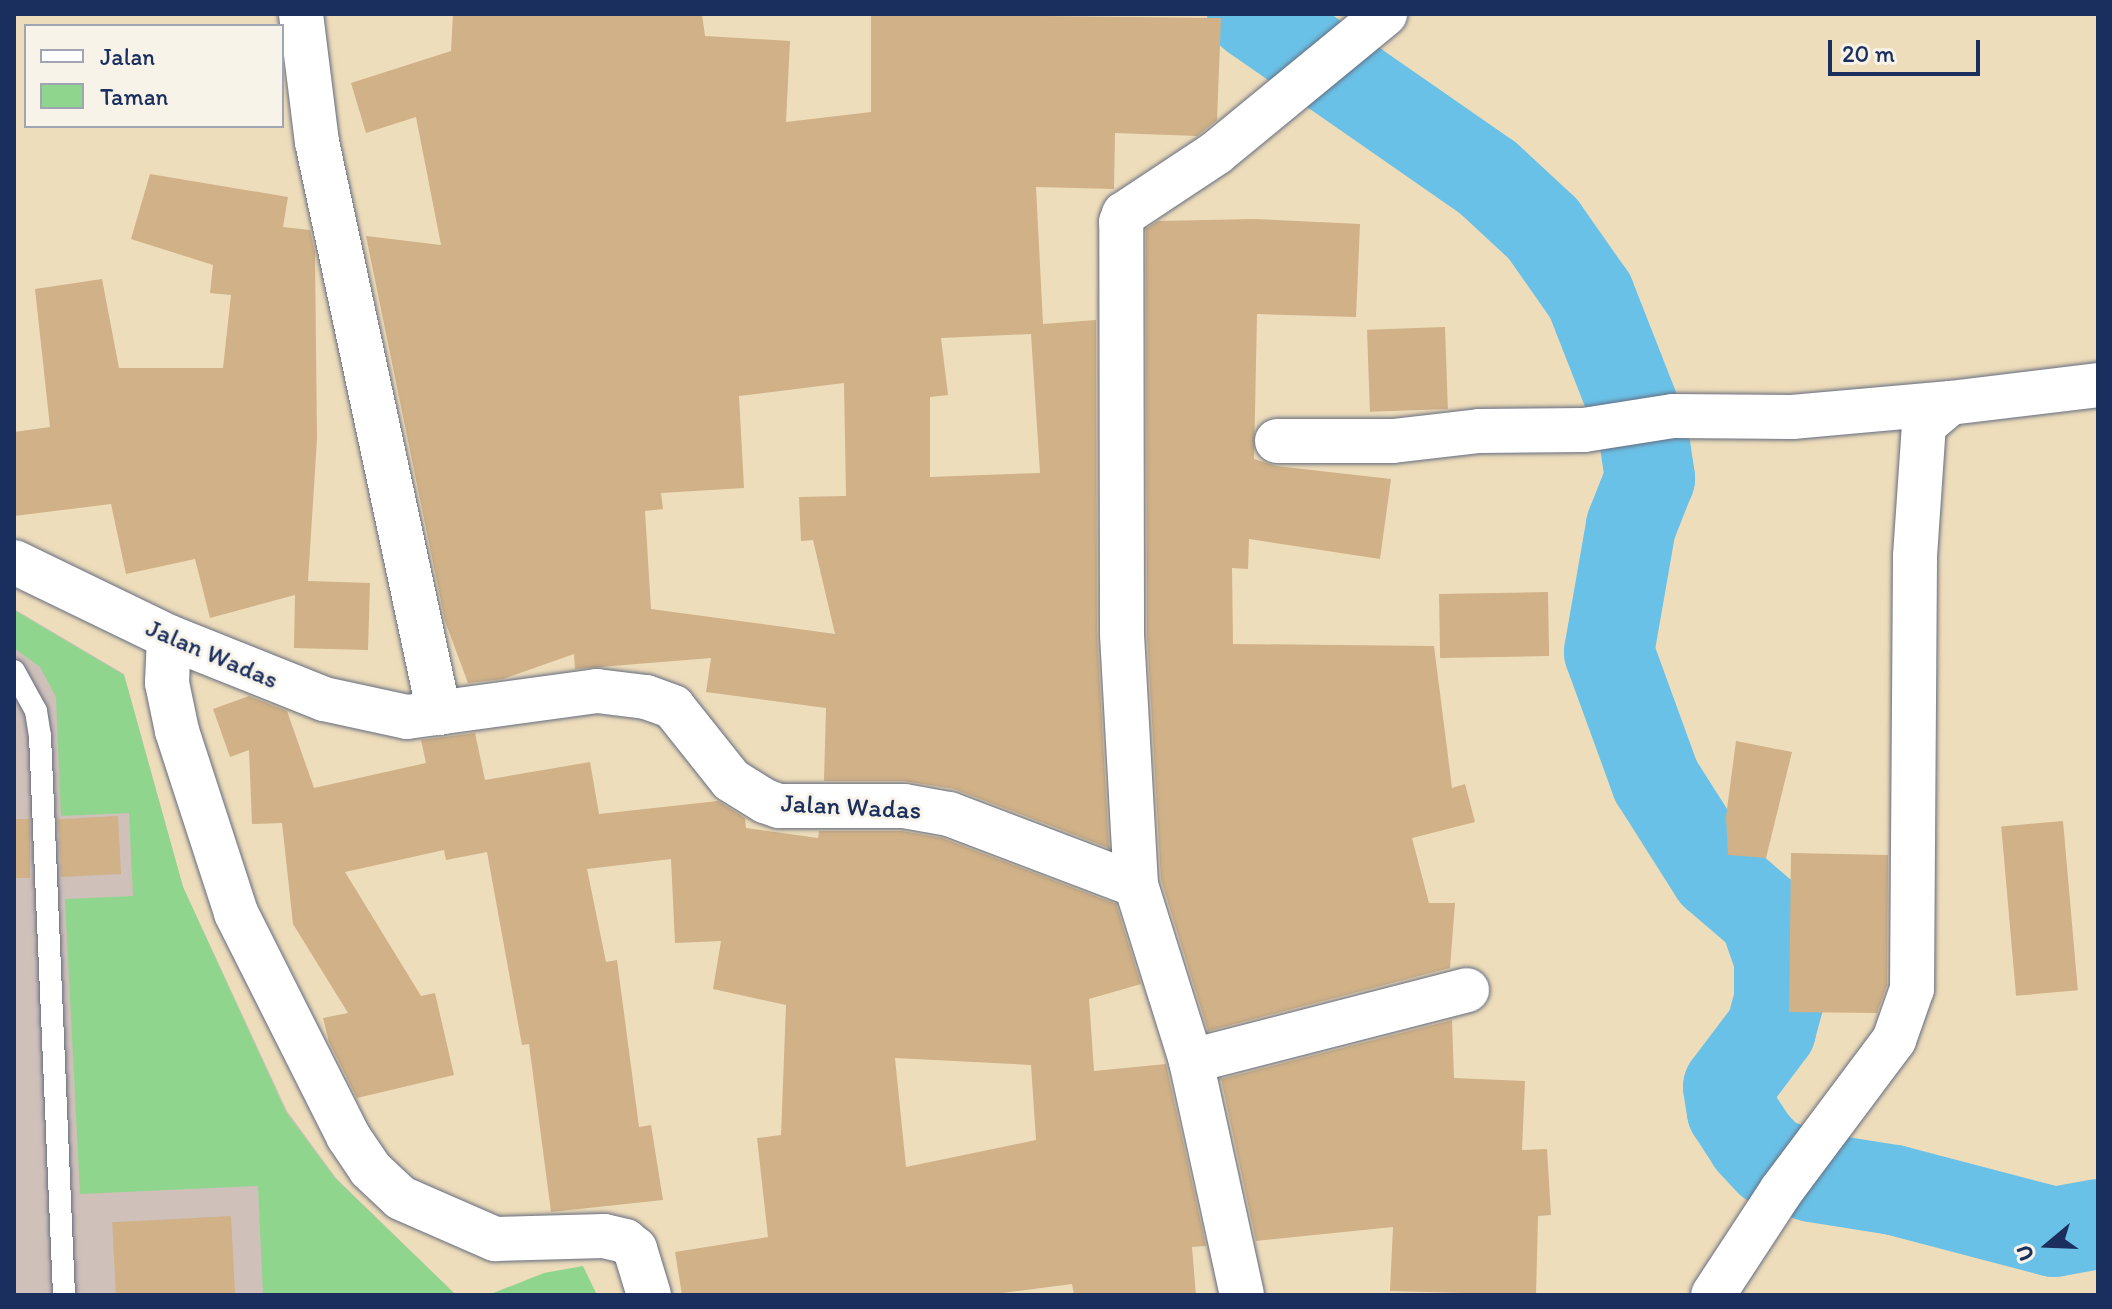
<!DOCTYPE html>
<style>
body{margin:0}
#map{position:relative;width:2112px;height:1309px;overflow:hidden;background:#edb;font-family:Itim,sans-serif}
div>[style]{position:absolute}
.industrial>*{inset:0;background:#cfc0ba}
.green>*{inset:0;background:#90d58e}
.river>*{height:90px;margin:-45px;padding:0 45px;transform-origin:45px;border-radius:45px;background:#6ac1e7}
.building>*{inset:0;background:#d0b188;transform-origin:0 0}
.roads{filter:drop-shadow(0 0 2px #656c7f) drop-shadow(0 0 2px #656c7f)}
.service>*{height:22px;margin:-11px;padding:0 11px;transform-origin:11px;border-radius:11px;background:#fff}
.minor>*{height:44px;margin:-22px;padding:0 22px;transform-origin:22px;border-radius:22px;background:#fff}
span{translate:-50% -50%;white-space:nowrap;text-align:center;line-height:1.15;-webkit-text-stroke:6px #f7f3e8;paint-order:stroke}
.street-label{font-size:26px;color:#1b2f5e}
.frame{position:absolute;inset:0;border:16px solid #1b2f5e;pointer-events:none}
.legend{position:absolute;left:24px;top:24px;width:260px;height:104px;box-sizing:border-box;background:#f7f3e8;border:2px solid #9fa5b1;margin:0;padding:10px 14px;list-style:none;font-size:24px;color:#1b2f5e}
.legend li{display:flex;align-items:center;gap:16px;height:40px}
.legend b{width:40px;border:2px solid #9fa5b1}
.north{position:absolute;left:2008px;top:1205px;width:80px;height:80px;-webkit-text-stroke:6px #f7f3e8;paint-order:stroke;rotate:251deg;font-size:22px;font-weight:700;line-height:32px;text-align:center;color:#1b2f5e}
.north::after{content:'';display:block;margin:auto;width:28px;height:36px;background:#1b2f5e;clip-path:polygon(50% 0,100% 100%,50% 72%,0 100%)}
.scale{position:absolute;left:1828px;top:40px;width:152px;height:36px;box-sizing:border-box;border:4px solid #1b2f5e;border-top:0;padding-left:10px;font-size:24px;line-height:28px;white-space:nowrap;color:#1b2f5e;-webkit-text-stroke:6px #f7f3e8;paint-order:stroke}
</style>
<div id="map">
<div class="industrial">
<div style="clip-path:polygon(14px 609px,124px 674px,183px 887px,287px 1111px,336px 1178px,456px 1295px,14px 1295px)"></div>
</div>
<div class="green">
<div style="clip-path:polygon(14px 610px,124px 675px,183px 887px,286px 1112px,335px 1178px,456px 1295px,263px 1295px,258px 1186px,80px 1194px,65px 899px,133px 896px,129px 813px,61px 816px,56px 697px,40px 667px,14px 648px)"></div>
<div style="clip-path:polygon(583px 1266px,597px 1295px,488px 1295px,544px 1273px)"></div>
</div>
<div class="river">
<div style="left:1252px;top:14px;width:287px;rotate:34.8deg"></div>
<div style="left:1488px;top:178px;width:75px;rotate:42.8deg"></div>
<div style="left:1543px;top:229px;width:82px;rotate:55deg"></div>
<div style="left:1590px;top:296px;width:145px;rotate:68.6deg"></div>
<div style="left:1643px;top:431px;width:48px;rotate:81.5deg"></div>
<div style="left:1650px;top:478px;width:52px;rotate:111.6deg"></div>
<div style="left:1631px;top:526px;width:128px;rotate:99.9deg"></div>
<div style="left:1609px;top:652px;width:137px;rotate:70deg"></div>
<div style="left:1656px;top:781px;width:110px;rotate:57.6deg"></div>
<div style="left:1715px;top:874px;width:65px;rotate:40.6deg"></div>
<div style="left:1764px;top:916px;width:46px;rotate:70.8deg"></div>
<div style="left:1779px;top:959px;width:41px;rotate:90deg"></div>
<div style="left:1779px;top:1000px;width:31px;rotate:105deg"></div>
<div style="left:1771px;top:1030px;width:71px;rotate:127deg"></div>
<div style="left:1728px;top:1087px;width:24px;rotate:81deg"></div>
<div style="left:1732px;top:1111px;width:37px;rotate:57deg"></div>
<div style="left:1752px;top:1142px;width:26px;rotate:47deg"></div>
<div style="left:1770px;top:1161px;width:45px;rotate:20.9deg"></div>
<div style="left:1812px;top:1177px;width:83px;rotate:9deg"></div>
<div style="left:1894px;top:1190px;width:165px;rotate:14.7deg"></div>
<div style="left:2054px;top:1232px;width:45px;rotate:-10.3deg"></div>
</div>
<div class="building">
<div style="clip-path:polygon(evenodd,453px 14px,702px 14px,705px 36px,790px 41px,786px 122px,871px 112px,871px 14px,1221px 18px,1217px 120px,1197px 136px,1115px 133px,1114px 189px,1036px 187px,1043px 324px,1096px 320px,1097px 634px,1109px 848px,954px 789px,904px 781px,824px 781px,826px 708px,706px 692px,711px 658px,575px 669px,574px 654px,503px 679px,468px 683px,445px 621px,366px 236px,441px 245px,416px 117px,366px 133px,351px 83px,451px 51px,453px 14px,1031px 334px,1040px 473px,930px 477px,930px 397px,948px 395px,941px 338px,1031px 334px,453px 14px,844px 383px,846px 496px,799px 497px,801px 541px,813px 540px,835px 634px,651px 609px,645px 511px,663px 509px,661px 493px,744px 488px,739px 396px,844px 383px)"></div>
<div style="clip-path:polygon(150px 174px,288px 197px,283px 227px,310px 230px,315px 252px,317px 439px,308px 581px,370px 583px,368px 650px,294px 648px,295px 595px,210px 618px,195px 559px,126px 574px,111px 504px,14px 516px,14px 432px,50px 427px,35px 289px,102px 279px,119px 368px,223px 368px,231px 295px,210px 293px,213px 265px,131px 239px)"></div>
<div style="clip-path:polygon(1254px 219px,1360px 224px,1356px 317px,1257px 314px,1254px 459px,1276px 466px,1391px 479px,1380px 559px,1249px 539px,1248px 569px,1232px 568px,1233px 644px,1434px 646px,1452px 788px,1465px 784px,1475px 822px,1412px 838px,1429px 903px,1455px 903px,1450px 968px,1208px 1031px,1161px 880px,1147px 633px,1146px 229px,1158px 221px)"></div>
<div style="left:1445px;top:327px;width:82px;height:78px;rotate:88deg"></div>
<div style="left:1548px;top:592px;width:64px;height:109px;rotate:89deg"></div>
<div style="clip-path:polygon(evenodd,249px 696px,287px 711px,314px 788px,426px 763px,421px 740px,475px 733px,485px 780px,590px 762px,599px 814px,718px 801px,745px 818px,746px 828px,818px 838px,819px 831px,902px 831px,942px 838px,1116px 904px,1141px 984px,1089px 999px,1094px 1071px,1166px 1064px,1206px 1246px,1192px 1247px,1196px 1295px,1074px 1295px,1072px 1284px,986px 1295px,682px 1295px,675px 1252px,768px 1237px,757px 1138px,781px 1135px,786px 1005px,713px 989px,721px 941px,675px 943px,671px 859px,587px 869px,606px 962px,617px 960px,639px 1127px,651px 1125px,663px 1200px,551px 1212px,529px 1044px,522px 1045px,487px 852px,446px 860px,444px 850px,345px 872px,421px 996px,435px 993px,454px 1075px,357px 1098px,329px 1042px,323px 1018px,348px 1013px,293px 924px,282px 823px,252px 824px,249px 750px,230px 757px,213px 709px,249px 696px,895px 1058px,1031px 1065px,1036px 1140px,906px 1167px,895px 1058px)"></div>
<div style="clip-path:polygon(1736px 741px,1792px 752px,1766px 858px,1728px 855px,1726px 817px)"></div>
<div style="left:118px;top:816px;width:58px;height:60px;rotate:87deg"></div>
<div style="left:14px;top:819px;width:16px;height:59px"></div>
<div style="left:2063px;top:821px;width:170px;height:62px;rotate:85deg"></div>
<div style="clip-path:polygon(1791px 853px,1888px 855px,1887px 985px,1877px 1013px,1789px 1012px)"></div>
<div style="clip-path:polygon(1452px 1020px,1454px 1078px,1525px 1081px,1522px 1150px,1547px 1149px,1551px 1215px,1538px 1216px,1536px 1295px,1390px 1291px,1393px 1227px,1256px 1241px,1221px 1079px)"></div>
<div style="left:231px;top:1216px;width:79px;height:119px;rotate:87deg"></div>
</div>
<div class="roads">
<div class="service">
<div style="left:14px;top:671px;width:46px;rotate:61.2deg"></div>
<div style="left:36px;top:711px;width:25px;rotate:81deg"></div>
<div style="left:40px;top:736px;width:560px;rotate:87.54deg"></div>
</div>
<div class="minor">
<div style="left:301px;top:14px;width:129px;rotate:82.9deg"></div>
<div style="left:317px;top:142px;width:584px;rotate:77.94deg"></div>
<div style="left:1277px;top:441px;width:116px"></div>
<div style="left:1393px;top:441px;width:87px;rotate:-6.6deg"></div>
<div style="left:1479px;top:431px;width:105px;rotate:-0.5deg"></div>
<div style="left:1584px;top:430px;width:90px;rotate:-8.9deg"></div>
<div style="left:1673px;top:416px;width:119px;rotate:0.5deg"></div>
<div style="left:1792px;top:417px;width:159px;rotate:-5.1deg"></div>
<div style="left:14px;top:562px;width:172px;rotate:25.8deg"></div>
<div style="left:169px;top:637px;width:167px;rotate:21.8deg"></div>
<div style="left:324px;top:699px;width:85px;rotate:12.2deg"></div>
<div style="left:407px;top:717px;width:192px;rotate:-7.8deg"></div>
<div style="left:597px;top:691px;width:49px;rotate:7deg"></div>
<div style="left:646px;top:697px;width:29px;rotate:20deg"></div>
<div style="left:673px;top:707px;width:93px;rotate:51.5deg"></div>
<div style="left:731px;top:780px;width:40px;rotate:32deg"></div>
<div style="left:765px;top:801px;width:15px;rotate:20deg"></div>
<div style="left:779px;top:806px;width:125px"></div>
<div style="left:904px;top:806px;width:46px;rotate:10.1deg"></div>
<div style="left:949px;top:814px;width:200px;rotate:20.8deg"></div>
<div style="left:1136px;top:885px;width:184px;rotate:72.6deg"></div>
<div style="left:1191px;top:1061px;width:239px;rotate:77.7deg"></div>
<div style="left:169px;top:637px;width:46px;rotate:92.5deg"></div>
<div style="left:167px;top:683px;width:49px;rotate:78.2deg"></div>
<div style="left:177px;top:731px;width:191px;rotate:72deg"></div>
<div style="left:236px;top:913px;width:250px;rotate:63.3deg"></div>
<div style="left:348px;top:1136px;width:40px;rotate:56deg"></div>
<div style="left:370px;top:1169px;width:42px;rotate:43.1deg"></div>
<div style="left:401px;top:1198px;width:103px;rotate:23.6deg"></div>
<div style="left:495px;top:1239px;width:109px;rotate:-1.6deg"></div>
<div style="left:604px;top:1236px;width:22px;rotate:13deg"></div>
<div style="left:625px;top:1241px;width:13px;rotate:39deg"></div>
<div style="left:635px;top:1249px;width:48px;rotate:73.1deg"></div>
<div style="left:1136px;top:885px;width:251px;rotate:-93.2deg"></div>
<div style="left:1122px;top:634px;width:412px;rotate:-90.1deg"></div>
<div style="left:1121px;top:222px;width:9px;rotate:-69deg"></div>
<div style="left:1124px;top:214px;width:110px;rotate:-33.5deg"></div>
<div style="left:1216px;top:153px;width:219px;rotate:-39.4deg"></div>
<div style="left:1191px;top:1061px;width:285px;rotate:-14.4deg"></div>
<div style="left:1713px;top:1295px;width:124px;rotate:-56.8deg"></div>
<div style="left:1781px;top:1191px;width:189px;rotate:-53.2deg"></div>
<div style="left:1894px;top:1040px;width:54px;rotate:-70.6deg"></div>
<div style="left:1912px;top:989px;width:433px;rotate:-89.6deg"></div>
<div style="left:1915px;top:556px;width:131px;rotate:-86.1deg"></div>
<div style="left:1924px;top:425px;width:34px;rotate:-40deg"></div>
<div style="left:1950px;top:403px;width:149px;rotate:-6.9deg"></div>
</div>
</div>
<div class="street-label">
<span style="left:212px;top:654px;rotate:23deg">Jalan Wadas</span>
<span style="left:851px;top:807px;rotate:3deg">Jalan Wadas</span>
</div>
<div class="frame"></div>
<ul class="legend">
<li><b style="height:10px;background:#fff"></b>Jalan</li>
<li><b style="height:22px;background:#90d58e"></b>Taman</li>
</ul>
<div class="north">U</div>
<div class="scale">20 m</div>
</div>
